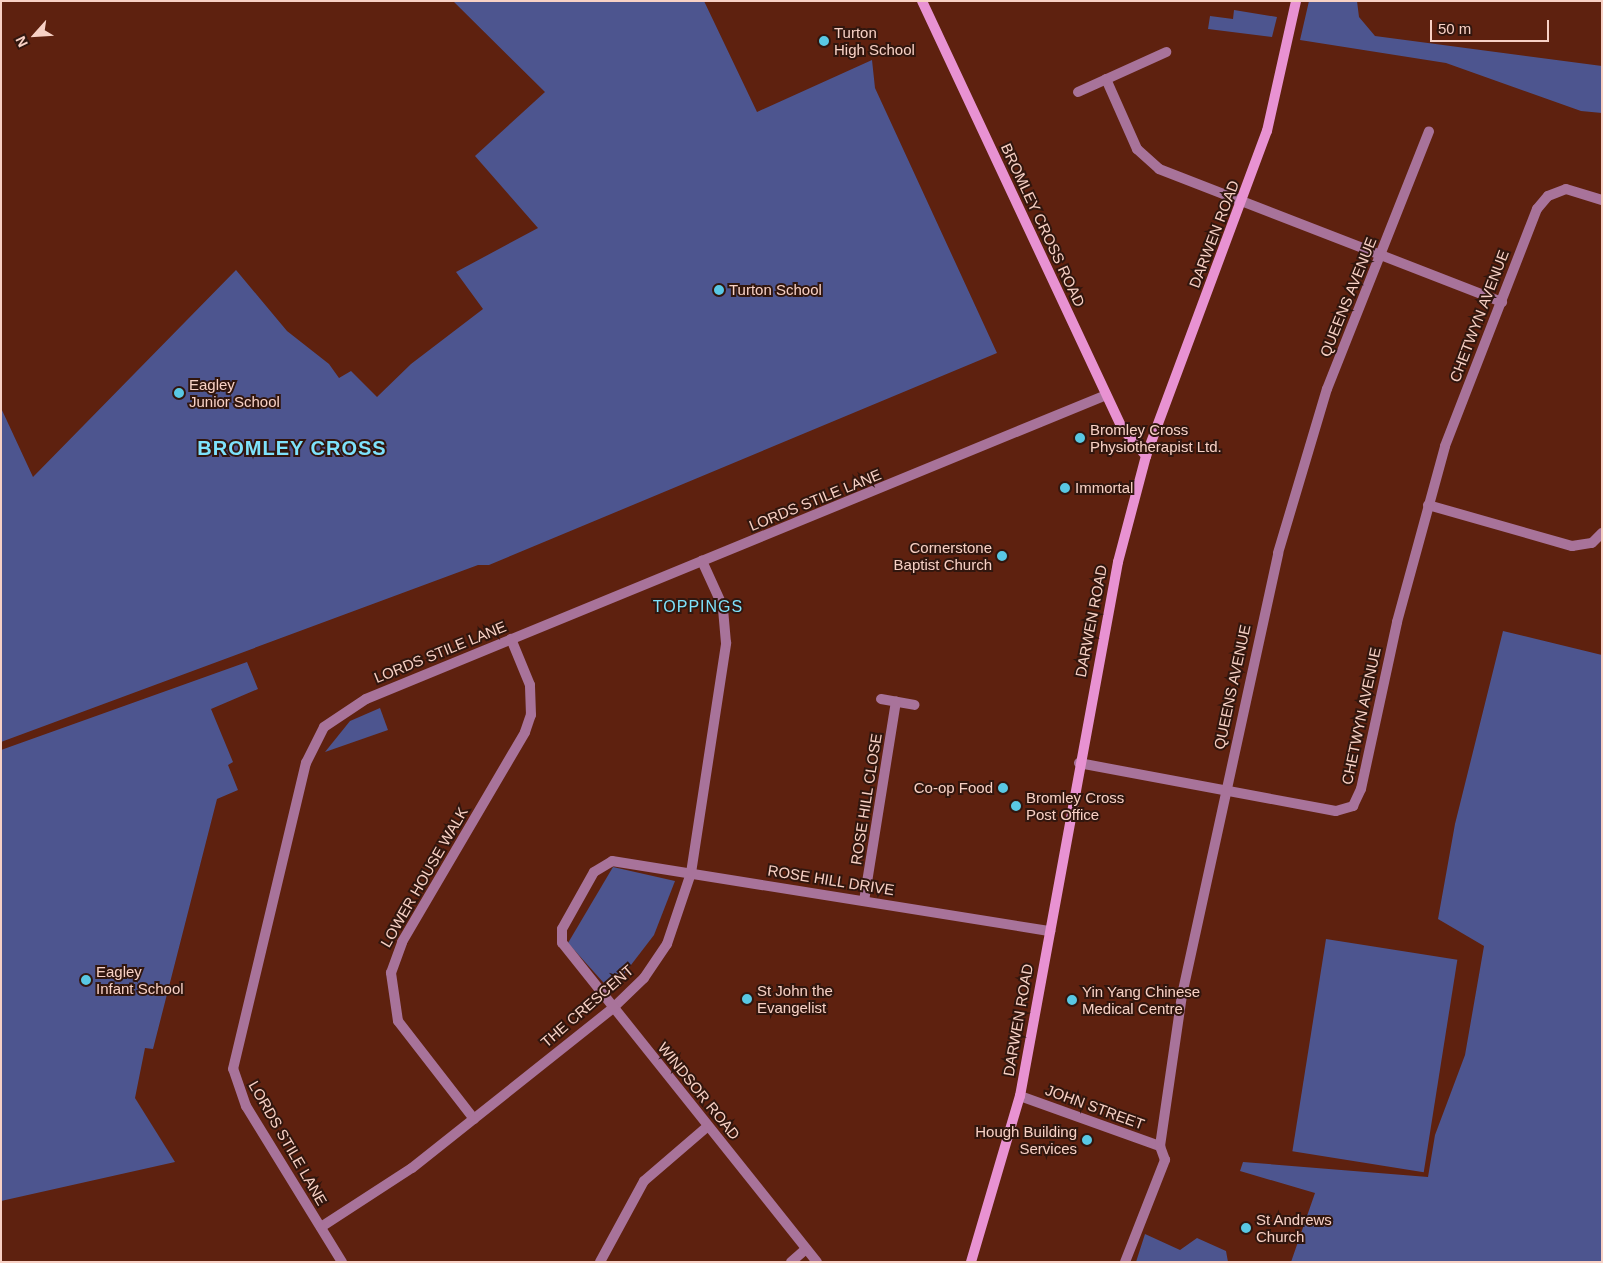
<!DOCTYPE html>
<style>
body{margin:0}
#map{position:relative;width:1603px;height:1263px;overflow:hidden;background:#5e210f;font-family:Arial,sans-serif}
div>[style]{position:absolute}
.green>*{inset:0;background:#4d558f;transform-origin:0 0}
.street>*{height:10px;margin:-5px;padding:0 5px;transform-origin:5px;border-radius:5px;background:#a8739a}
.secondary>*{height:10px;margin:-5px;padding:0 5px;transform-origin:5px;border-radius:5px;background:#e892d2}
.dots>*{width:14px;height:14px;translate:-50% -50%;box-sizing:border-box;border:2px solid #31160e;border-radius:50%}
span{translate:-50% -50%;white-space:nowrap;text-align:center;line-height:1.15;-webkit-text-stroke:4px #31160e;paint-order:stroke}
.poi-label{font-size:15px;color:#f8d1c5}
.left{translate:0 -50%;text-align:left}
.right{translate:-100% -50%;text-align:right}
.street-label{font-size:15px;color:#f8d1c5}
.neighbourhood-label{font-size:16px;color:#7ee2fc;letter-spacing:1px}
.district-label{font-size:20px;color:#7ee2fc;font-weight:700;letter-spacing:1px}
.frame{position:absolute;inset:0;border:2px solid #f8d1c5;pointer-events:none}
.north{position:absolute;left:10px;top:10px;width:50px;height:50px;-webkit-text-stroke:4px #31160e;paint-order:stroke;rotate:244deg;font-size:14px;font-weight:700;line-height:20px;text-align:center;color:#f8d1c5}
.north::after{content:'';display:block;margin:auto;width:18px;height:22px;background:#f8d1c5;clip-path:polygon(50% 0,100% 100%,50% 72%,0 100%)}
.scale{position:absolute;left:1430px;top:20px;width:119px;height:22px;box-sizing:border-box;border:2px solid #f8d1c5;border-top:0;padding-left:6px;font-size:15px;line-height:18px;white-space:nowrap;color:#f8d1c5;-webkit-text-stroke:4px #31160e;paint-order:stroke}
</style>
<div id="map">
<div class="green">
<div style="clip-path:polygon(453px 1px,704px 1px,757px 112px,872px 60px,875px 88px,997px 353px,489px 565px,478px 565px,1px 742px,1px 408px,33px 477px,236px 270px,287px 331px,329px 364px,339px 378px,351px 371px,377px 397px,411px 364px,483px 309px,456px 272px,538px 228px,475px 156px,545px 92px)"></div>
<div style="clip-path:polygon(1309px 1px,1357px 1px,1359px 17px,1375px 36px,1602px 66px,1602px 113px,1581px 111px,1446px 63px,1300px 40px)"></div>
<div style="clip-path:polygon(1234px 10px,1277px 17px,1272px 37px,1208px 29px,1210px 16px,1233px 19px)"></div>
<div style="clip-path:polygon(1503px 631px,1602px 655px,1602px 1262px,1291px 1262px,1315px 1193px,1240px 1171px,1243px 1162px,1428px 1177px,1435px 1135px,1465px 1055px,1484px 946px,1438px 919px,1455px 824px)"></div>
<div style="clip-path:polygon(247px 662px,258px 689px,211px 709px,233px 762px,228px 765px,238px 790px,217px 799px,153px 1049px,145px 1048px,135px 1098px,175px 1162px,1px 1201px,1px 750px)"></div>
<div style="clip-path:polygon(380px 708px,388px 730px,325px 752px,350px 721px)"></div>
<div style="clip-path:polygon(613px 867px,675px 881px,654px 935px,611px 991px,568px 943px)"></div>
<div style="left:1326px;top:939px;width:133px;height:215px;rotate:9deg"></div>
<div style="clip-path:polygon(1145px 1234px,1180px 1250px,1197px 1238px,1226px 1251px,1228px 1262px,1136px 1262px)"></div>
</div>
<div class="street">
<div style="left:1106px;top:79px;width:77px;rotate:66.1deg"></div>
<div style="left:1137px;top:149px;width:30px;rotate:42deg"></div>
<div style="left:1159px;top:169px;width:368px;rotate:21.2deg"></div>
<div style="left:1078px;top:92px;width:97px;rotate:-24.4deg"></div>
<div style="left:1428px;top:505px;width:150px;rotate:15.9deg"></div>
<div style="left:1572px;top:546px;width:20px;rotate:-9deg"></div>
<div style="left:1592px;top:543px;width:14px;rotate:-45deg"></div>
<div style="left:881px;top:699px;width:34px;rotate:10deg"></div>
<div style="left:1079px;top:763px;width:261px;rotate:10.6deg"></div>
<div style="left:1336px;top:811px;width:18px;rotate:-16deg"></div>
<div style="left:1353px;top:806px;width:19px;rotate:-65deg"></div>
<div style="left:1361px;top:789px;width:171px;rotate:-77.8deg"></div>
<div style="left:1397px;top:622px;width:182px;rotate:-74.7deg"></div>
<div style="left:1445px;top:446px;width:254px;rotate:-68.8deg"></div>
<div style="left:1537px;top:209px;width:17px;rotate:-50deg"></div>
<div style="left:1548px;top:196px;width:19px;rotate:-21deg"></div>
<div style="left:1566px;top:189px;width:38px;rotate:17deg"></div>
<div style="left:864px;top:901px;width:202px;rotate:-80.9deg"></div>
<div style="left:1020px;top:1096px;width:149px;rotate:19.7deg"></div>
<div style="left:474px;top:1119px;width:124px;rotate:-127.8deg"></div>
<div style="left:398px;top:1021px;width:49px;rotate:-98.3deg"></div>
<div style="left:391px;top:973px;width:33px;rotate:-70deg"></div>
<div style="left:402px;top:942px;width:243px;rotate:-59.6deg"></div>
<div style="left:525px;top:732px;width:18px;rotate:-71deg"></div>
<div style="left:531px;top:715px;width:30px;rotate:-92deg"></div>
<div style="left:530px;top:685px;width:50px;rotate:-112.4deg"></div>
<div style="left:321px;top:1227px;width:108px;rotate:-33deg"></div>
<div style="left:412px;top:1168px;width:257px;rotate:-38.5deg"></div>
<div style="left:613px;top:1008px;width:43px;rotate:-44.1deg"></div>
<div style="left:644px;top:978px;width:41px;rotate:-55.9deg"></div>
<div style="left:667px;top:944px;width:75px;rotate:-71.3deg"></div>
<div style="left:691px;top:873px;width:233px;rotate:-81.3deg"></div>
<div style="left:726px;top:643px;width:36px;rotate:-95deg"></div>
<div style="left:723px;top:607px;width:51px;rotate:-114.5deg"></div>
<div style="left:342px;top:1262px;width:183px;rotate:-121.6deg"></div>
<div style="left:246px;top:1106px;width:39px;rotate:-109deg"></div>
<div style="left:233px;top:1069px;width:315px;rotate:-76.6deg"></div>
<div style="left:306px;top:763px;width:40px;rotate:-63.4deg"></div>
<div style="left:324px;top:727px;width:50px;rotate:-33.7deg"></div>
<div style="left:366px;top:699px;width:800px;rotate:-22.33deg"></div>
<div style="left:600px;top:1262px;width:92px;rotate:-61.5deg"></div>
<div style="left:644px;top:1181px;width:84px;rotate:-40.7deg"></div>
<div style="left:791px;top:1262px;width:20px;rotate:-41deg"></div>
<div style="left:817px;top:1262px;width:408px;rotate:-128.6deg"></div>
<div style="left:562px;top:943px;width:14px;rotate:-90deg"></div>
<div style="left:562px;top:929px;width:65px;rotate:-60.7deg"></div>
<div style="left:594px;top:872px;width:21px;rotate:-31deg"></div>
<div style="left:612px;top:861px;width:444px;rotate:9.1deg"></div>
<div style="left:1125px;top:1262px;width:110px;rotate:-68.6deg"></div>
<div style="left:1165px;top:1160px;width:15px;rotate:-110deg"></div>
<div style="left:1160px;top:1146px;width:153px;rotate:-81.7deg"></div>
<div style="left:1182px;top:995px;width:452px;rotate:-77.7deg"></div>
<div style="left:1278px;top:553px;width:171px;rotate:-73.4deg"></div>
<div style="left:1327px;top:389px;width:277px;rotate:-68.4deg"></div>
</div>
<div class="secondary">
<div style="left:922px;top:1px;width:472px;rotate:64.9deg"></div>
<div style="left:1122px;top:428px;width:37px;rotate:49deg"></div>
<div style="left:971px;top:1262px;width:173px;rotate:-73.6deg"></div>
<div style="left:1020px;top:1096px;width:543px;rotate:-79.6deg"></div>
<div style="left:1118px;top:562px;width:110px;rotate:-75.2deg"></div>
<div style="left:1146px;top:456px;width:347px;rotate:-69.6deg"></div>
<div style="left:1267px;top:131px;width:133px;rotate:-77.4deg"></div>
</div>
<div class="dots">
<div style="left:824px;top:41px;background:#59c8e4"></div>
<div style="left:719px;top:290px;background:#59c8e4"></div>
<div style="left:179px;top:393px;background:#59c8e4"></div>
<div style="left:1080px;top:438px;background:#59c8e4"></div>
<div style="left:1065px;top:488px;background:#59c8e4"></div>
<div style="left:1002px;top:556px;background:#59c8e4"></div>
<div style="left:1003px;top:788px;background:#59c8e4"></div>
<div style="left:1016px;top:806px;background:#59c8e4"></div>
<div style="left:86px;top:980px;background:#59c8e4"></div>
<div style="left:747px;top:999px;background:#59c8e4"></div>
<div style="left:1072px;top:1000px;background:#59c8e4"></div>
<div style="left:1087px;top:1140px;background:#59c8e4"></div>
<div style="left:1246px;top:1228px;background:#59c8e4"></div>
</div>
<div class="poi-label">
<span class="left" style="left:834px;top:41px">Turton<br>High School</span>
<span class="left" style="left:729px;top:290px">Turton School</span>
<span class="left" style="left:189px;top:393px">Eagley<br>Junior School</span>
<span class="left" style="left:1090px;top:438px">Bromley Cross<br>Physiotherapist Ltd.</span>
<span class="left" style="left:1075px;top:488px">Immortal</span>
<span class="right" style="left:992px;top:556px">Cornerstone<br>Baptist Church</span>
<span class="right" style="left:993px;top:788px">Co-op Food</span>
<span class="left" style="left:1026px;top:806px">Bromley Cross<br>Post Office</span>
<span class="left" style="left:96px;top:980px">Eagley<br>Infant School</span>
<span class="left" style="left:757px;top:999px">St John the<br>Evangelist</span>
<span class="left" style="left:1082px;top:1000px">Yin Yang Chinese<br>Medical Centre</span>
<span class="right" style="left:1077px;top:1140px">Hough Building<br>Services</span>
<span class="left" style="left:1256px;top:1228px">St Andrews<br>Church</span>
</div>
<div class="street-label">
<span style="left:1043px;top:225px;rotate:65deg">BROMLEY CROSS ROAD</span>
<span style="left:1214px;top:234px;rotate:-69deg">DARWEN ROAD</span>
<span style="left:1348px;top:297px;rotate:-68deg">QUEENS AVENUE</span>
<span style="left:1479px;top:316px;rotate:-69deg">CHETWYN AVENUE</span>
<span style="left:815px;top:500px;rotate:-22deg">LORDS STILE LANE</span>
<span style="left:1091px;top:621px;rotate:-79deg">DARWEN ROAD</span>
<span style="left:440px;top:652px;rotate:-22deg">LORDS STILE LANE</span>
<span style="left:1232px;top:687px;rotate:-78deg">QUEENS AVENUE</span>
<span style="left:1361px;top:716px;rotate:-78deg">CHETWYN AVENUE</span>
<span style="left:866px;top:799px;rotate:-81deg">ROSE HILL CLOSE</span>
<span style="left:424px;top:877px;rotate:-60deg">LOWER HOUSE WALK</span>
<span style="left:831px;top:880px;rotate:9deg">ROSE HILL DRIVE</span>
<span style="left:587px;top:1006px;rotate:-41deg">THE CRESCENT</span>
<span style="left:1018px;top:1020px;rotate:-80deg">DARWEN ROAD</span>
<span style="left:699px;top:1091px;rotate:51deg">WINDSOR ROAD</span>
<span style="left:1095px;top:1107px;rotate:20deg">JOHN STREET</span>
<span style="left:288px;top:1143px;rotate:60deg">LORDS STILE LANE</span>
</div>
<div class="neighbourhood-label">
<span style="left:698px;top:607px">TOPPINGS</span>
</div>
<div class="district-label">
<span style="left:292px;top:448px">BROMLEY CROSS</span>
</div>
<div class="frame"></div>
<div class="north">N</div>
<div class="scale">50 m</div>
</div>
